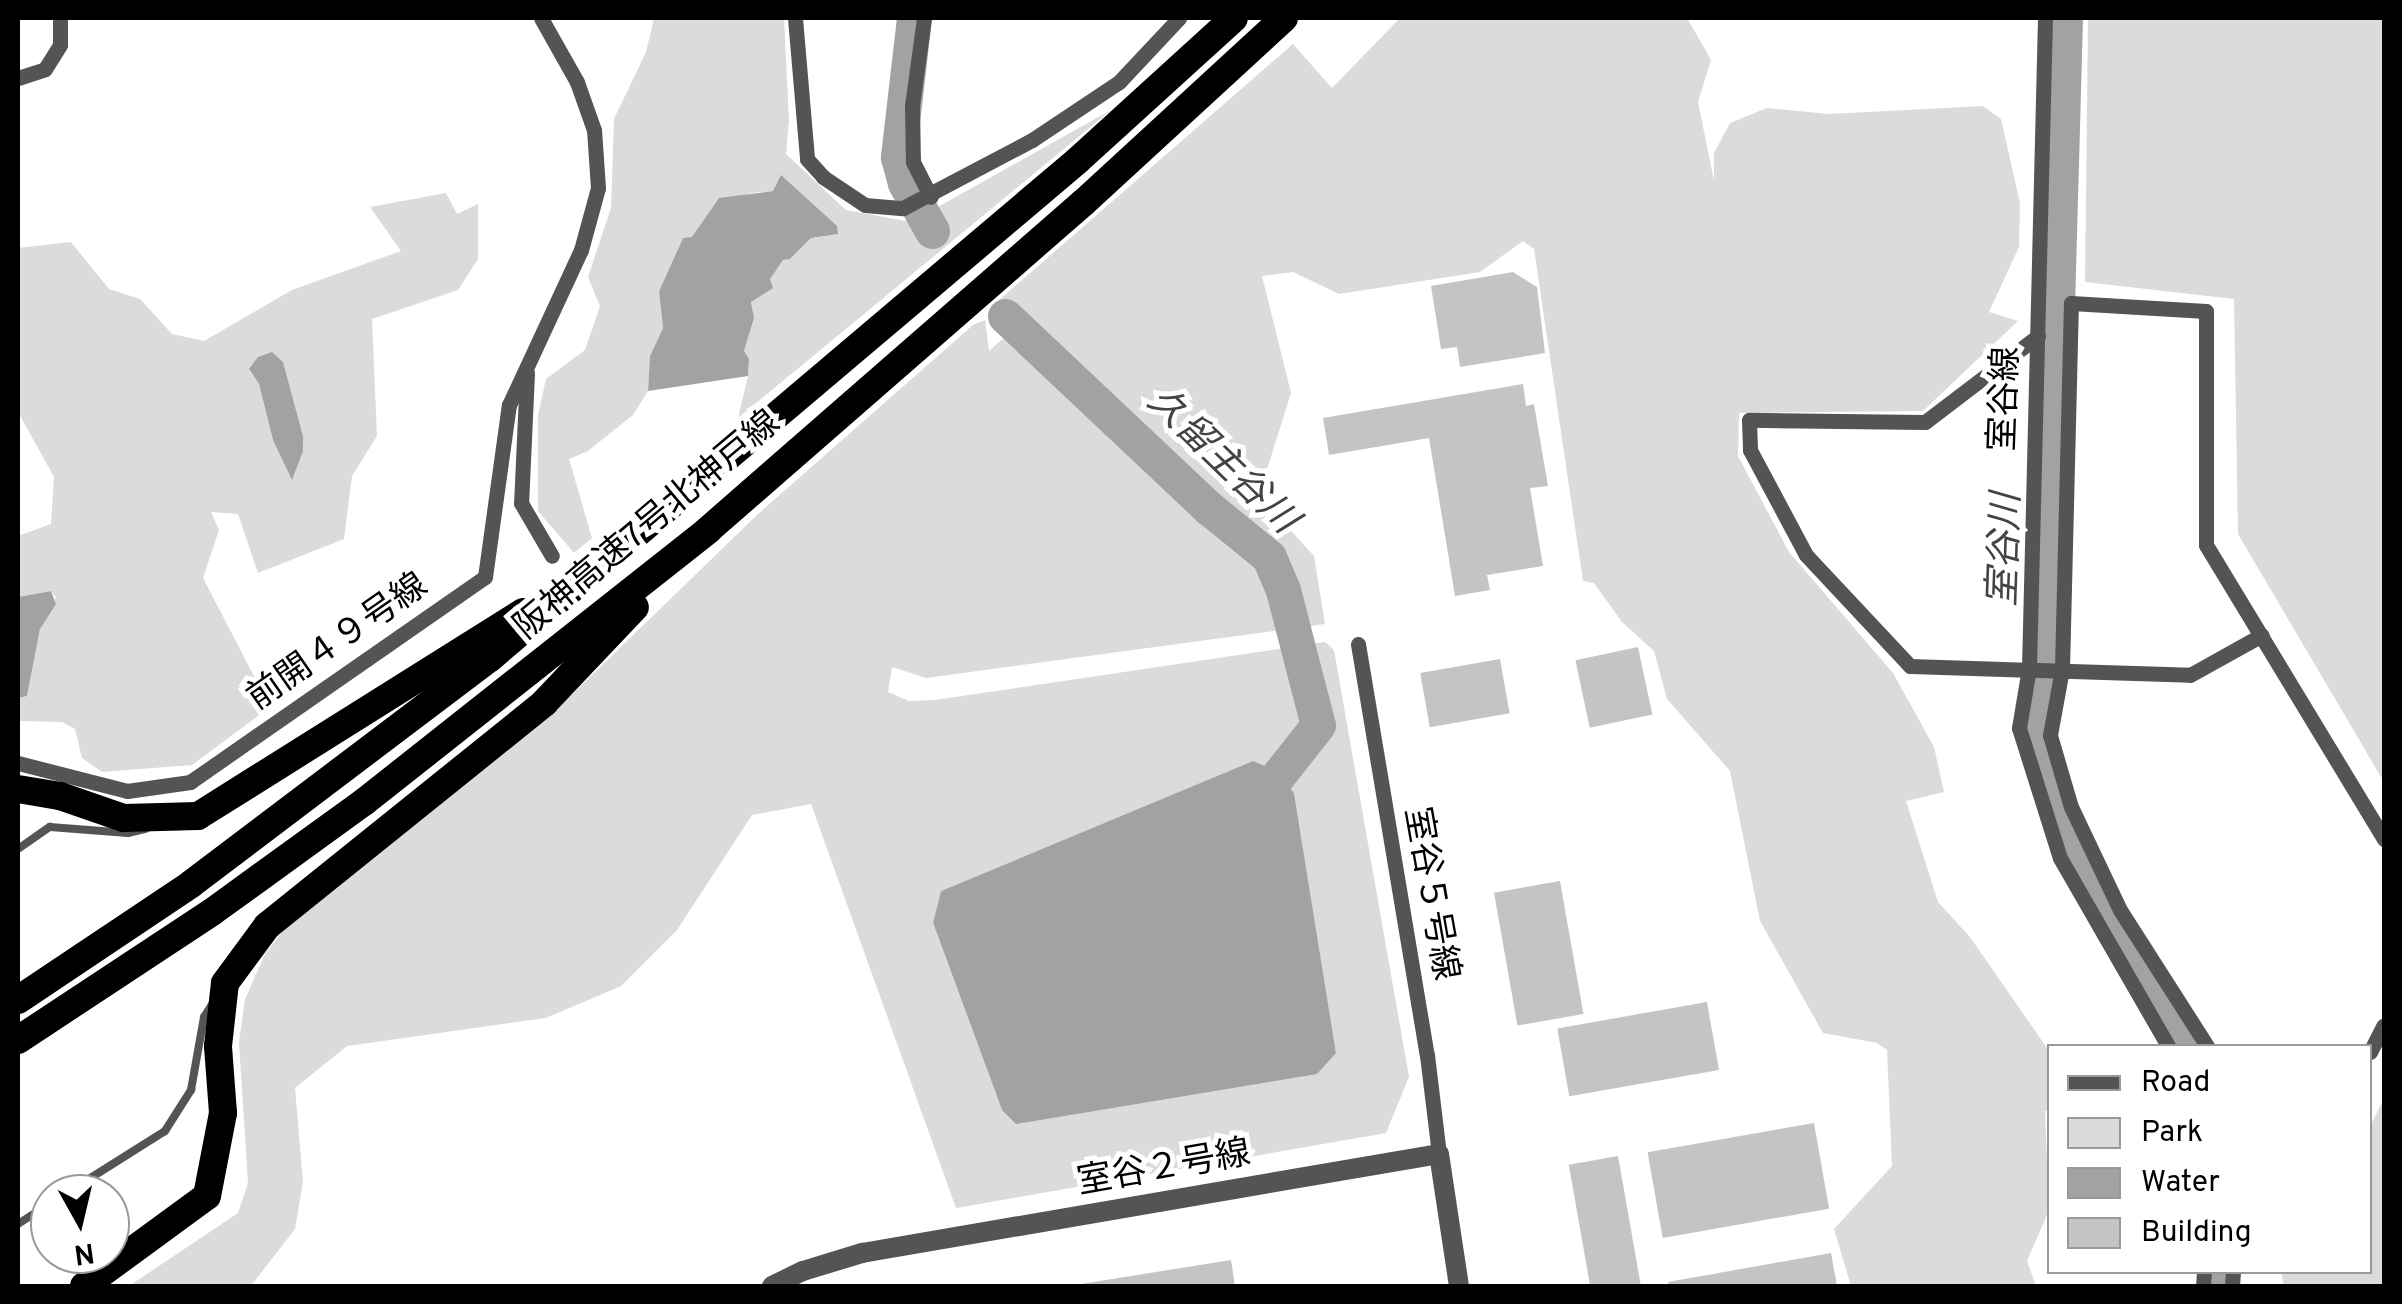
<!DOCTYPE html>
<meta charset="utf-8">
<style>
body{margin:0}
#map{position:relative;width:2402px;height:1304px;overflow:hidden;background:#fff;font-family:Overpass,"Noto Sans JP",sans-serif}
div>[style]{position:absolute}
.green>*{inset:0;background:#dbdbdb}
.water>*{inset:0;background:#a2a2a2}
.river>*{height:35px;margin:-17.5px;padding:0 17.5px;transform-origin:17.5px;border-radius:17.5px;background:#a2a2a2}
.building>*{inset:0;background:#c4c4c4;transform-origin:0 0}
.service>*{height:8px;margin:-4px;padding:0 4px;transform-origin:4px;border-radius:4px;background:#545454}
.minor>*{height:15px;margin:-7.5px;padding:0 7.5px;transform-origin:7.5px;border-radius:7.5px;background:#545454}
.tertiary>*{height:20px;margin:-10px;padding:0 10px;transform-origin:10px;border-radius:10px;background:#545454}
.motorway>*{height:28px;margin:-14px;padding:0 14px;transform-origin:14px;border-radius:14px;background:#000}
span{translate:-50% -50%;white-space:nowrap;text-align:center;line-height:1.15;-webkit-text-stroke:10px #fff;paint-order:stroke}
.street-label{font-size:35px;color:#000}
.water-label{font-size:38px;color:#434343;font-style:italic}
.frame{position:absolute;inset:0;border:20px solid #000;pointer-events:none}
.legend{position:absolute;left:2047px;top:1044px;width:325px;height:230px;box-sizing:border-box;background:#fff;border:2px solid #999;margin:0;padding:12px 18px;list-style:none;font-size:30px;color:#000}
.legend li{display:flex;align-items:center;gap:20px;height:50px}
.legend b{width:50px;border:2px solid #999}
.north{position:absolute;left:30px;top:1174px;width:100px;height:100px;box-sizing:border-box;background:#fff;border:2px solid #999;border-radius:50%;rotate:172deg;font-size:28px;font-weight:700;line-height:40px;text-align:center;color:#000}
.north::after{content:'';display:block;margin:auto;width:35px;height:45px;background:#000;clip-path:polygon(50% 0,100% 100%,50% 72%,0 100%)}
</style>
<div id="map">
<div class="green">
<div style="clip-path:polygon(654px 18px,784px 18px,789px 120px,786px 154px,846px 210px,911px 222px,1111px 110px,738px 418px,748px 376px,749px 360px,744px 351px,754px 318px,751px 302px,783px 260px,790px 259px,811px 238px,838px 234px,781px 176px,773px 191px,751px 193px,712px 208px,692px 238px,683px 238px,659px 290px,663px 328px,650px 356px,648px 391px,633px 415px,588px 451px,569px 459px,592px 538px,574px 553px,538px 511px,538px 415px,546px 379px,585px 350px,600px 306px,588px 277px,611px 208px,614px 119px,646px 52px)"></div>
<div style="clip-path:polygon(evenodd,1400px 18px,1687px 18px,1711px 60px,1698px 102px,1714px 181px,1714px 153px,1730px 123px,1767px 108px,1829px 114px,1983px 106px,2001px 119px,2020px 203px,2019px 247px,1989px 312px,2018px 321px,1923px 411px,1739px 413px,1738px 456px,1789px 552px,1893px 673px,1934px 747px,1944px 792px,1906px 801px,1938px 902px,1970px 937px,2049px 1051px,2049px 1110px,2045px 1111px,2049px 1210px,2027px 1261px,2036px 1286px,1851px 1286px,1834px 1229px,1892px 1166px,1887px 1050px,1877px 1043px,1823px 1033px,1760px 921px,1730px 771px,1667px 699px,1654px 651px,1622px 622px,1594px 583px,1583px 581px,1534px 249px,1523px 241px,1480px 272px,1339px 294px,1293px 272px,1262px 276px,1291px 393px,1263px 482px,1273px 511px,1314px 556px,1325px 624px,926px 678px,892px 667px,888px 692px,909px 701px,935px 700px,1325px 642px,1334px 650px,1409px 1077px,1386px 1133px,956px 1208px,811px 804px,752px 815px,677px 930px,621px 986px,546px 1018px,347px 1046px,295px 1088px,303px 1182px,295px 1229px,254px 1282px,248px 1286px,129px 1286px,238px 1213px,248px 1183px,239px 1043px,245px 999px,265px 954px,291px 921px,560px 706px,758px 514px,973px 325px,985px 320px,989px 351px,1007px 335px,1084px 413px,1258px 565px,1273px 596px,1296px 593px,1276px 553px,999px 300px,1293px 44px,1332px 88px,1400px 18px,1253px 761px,1276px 770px,1294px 793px,1336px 1053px,1002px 1110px,933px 924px,941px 891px,1253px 761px)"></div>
<div style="clip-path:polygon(2088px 18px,2384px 18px,2384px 782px,2238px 534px,2234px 299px,2085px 282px)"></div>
<div style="clip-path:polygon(evenodd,446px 193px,457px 214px,478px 204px,478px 259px,458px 290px,372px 319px,377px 436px,352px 476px,344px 539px,258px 573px,238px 514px,211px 512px,219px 530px,203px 578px,270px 707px,192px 765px,102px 772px,82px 758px,75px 729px,62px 722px,18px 721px,18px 698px,27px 696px,40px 629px,56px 597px,51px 591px,18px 597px,18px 536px,51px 524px,54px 477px,18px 412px,18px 248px,71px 242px,109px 289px,140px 299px,172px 334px,204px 341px,292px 290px,401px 251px,370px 207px,446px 193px,283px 363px,303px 436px,303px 451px,273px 440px,259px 384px,249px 370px,283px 363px)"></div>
<div style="clip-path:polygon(2384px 1098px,2384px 1286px,2284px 1286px,2281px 1272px,2370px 1272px,2370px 1127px)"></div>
</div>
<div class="water">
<div style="clip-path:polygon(781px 175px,837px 226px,838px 234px,811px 238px,790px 259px,783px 260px,770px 279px,773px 288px,751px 302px,754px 318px,744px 351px,749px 359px,748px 376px,648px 391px,650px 356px,663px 328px,659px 291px,683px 238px,692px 237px,719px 198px,773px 191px)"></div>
<div style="clip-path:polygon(272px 352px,283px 362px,303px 436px,303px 451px,292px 480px,273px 440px,259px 384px,249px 369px,258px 357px)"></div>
<div style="clip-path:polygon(51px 591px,56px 604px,40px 629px,27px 696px,18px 698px,18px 597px)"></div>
<div style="clip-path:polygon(1253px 761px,1276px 770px,1294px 793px,1336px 1053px,1317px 1074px,1016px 1124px,1002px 1110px,933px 923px,941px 891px)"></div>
</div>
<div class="river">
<div style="left:914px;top:18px;width:140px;rotate:96.6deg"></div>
<div style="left:898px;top:157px;width:27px;rotate:75deg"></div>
<div style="left:905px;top:183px;width:55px;rotate:60.6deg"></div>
<div style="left:2065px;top:18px;width:578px;rotate:91.59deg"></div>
<div style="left:2049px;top:596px;width:136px;rotate:94.6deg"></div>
<div style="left:2038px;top:732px;width:85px;rotate:75deg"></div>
<div style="left:2060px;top:814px;width:89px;rotate:66.9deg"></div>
<div style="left:2095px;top:896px;width:74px;rotate:61deg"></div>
<div style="left:2131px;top:961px;width:104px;rotate:54.8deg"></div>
<div style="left:1005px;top:316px;width:282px;rotate:43.3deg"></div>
<div style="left:1210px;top:509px;width:76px;rotate:39.1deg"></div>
<div style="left:1269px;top:557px;width:36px;rotate:67deg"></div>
<div style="left:1283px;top:590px;width:139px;rotate:75.5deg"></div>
<div style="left:1318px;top:725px;width:103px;rotate:128.3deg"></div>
<div style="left:2219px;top:1286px;width:14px;rotate:-86deg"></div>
</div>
<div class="building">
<div style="clip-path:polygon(1513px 272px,1537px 287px,1545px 353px,1460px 367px,1457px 347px,1441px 349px,1431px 286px)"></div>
<div style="clip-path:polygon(1523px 384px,1526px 406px,1534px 404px,1548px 486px,1530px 488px,1543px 566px,1487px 575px,1490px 590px,1455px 596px,1429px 438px,1329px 455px,1323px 418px)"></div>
<div style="left:1638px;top:647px;width:69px;height:64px;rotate:78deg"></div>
<div style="left:1500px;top:659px;width:55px;height:81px;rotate:80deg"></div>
<div style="left:1560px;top:881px;width:135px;height:67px;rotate:80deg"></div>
<div style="left:1707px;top:1002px;width:69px;height:152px;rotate:80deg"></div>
<div style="left:1814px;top:1123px;width:87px;height:169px;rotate:80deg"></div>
<div style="left:1618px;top:1156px;width:132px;height:50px;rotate:80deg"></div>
<div style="clip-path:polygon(1831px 1253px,1837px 1286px,1669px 1286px,1668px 1282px)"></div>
<div style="clip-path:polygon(1231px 1260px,1235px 1286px,1082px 1286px,1081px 1284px)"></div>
</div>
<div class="service">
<div style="left:18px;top:849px;width:39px;rotate:-35deg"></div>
<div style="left:50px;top:827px;width:78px;rotate:4.4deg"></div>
<div style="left:128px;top:833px;width:18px;rotate:-13deg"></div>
<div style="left:65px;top:1194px;width:118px;rotate:-32.2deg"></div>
<div style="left:165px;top:1131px;width:49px;rotate:-57.6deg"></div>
<div style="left:191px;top:1090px;width:74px;rotate:-79.9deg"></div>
<div style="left:204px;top:1017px;width:15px;rotate:-58deg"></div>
<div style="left:18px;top:1224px;width:38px;rotate:-33deg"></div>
</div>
<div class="minor">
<div style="left:795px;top:18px;width:142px;rotate:85.1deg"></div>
<div style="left:807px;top:159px;width:24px;rotate:48deg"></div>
<div style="left:823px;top:177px;width:50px;rotate:33.7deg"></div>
<div style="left:865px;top:205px;width:38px;rotate:5deg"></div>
<div style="left:903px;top:208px;width:146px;rotate:-27.8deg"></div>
<div style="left:1032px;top:140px;width:105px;rotate:-33.7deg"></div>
<div style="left:1119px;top:82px;width:88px;rotate:-46.8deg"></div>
<div style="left:924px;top:18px;width:89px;rotate:97.8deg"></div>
<div style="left:912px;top:106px;width:56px;rotate:89deg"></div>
<div style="left:913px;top:162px;width:39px;rotate:63deg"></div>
<div style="left:2045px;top:18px;width:650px;rotate:91.41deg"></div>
<div style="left:2029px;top:668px;width:61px;rotate:99.5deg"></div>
<div style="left:2019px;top:728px;width:136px;rotate:72.5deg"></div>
<div style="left:2060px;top:858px;width:217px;rotate:60.1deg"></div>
<div style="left:18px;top:78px;width:28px;rotate:-18deg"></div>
<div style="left:45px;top:69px;width:28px;rotate:-58deg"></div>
<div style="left:60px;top:45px;width:27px;rotate:-90deg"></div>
<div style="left:2038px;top:336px;width:142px;rotate:142.7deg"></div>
<div style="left:1925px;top:422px;width:176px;rotate:-179.3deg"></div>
<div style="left:1749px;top:420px;width:30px;rotate:88deg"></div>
<div style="left:1750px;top:450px;width:119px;rotate:61.9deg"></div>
<div style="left:1806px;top:555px;width:152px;rotate:46.9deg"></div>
<div style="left:1910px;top:666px;width:280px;rotate:1.8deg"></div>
<div style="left:2190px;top:675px;width:82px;rotate:-29.1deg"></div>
<div style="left:527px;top:373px;width:130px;rotate:92.6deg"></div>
<div style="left:521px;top:503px;width:61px;rotate:59.7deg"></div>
<div style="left:1358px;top:644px;width:417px;rotate:80.5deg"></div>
<div style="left:1427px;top:1055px;width:100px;rotate:83.1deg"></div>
<div style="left:18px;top:763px;width:113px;rotate:14.4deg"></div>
<div style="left:127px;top:791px;width:64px;rotate:-8.1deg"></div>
<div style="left:190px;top:782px;width:359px;rotate:-34.8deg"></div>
<div style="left:485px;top:577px;width:174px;rotate:-82.1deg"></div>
<div style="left:509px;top:405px;width:171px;rotate:-65.1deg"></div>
<div style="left:581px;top:250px;width:64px;rotate:-74.7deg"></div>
<div style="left:598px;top:188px;width:58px;rotate:-93.9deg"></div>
<div style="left:594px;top:130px;width:51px;rotate:-109.5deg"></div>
<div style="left:577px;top:82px;width:73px;rotate:-119.4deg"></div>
<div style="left:2207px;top:1046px;width:161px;rotate:-122.6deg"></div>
<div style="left:2120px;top:910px;width:114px;rotate:-115.4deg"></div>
<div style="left:2071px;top:807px;width:75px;rotate:-106.3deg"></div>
<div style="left:2050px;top:735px;width:67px;rotate:-79.7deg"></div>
<div style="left:2062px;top:669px;width:366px;rotate:-88.6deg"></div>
<div style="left:2071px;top:303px;width:135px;rotate:3.4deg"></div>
<div style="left:2206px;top:311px;width:234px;rotate:90deg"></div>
<div style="left:2206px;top:545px;width:344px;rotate:58.8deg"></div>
<div style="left:2370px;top:1052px;width:30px;rotate:-63deg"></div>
<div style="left:2203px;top:1286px;width:14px;rotate:-86deg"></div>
<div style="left:2232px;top:1286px;width:14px;rotate:-86deg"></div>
</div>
<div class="tertiary">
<div style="left:772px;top:1286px;width:34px;rotate:-26deg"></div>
<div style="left:803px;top:1271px;width:62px;rotate:-17deg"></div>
<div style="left:862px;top:1253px;width:585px;rotate:-9.74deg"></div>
<div style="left:1439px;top:1154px;width:134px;rotate:81.4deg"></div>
</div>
<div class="motorway">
<div style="left:18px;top:789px;width:43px;rotate:9.5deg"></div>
<div style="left:60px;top:796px;width:68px;rotate:19deg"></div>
<div style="left:124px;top:818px;width:74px;rotate:-1.5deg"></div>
<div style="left:198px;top:816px;width:384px;rotate:-32.1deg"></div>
<div style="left:18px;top:1000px;width:208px;rotate:-33.8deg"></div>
<div style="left:191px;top:884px;width:375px;rotate:-37.1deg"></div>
<div style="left:490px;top:658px;width:769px;rotate:-40.25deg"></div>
<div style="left:1077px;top:161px;width:212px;rotate:-42.3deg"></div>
<div style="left:18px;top:1040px;width:232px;rotate:-33.4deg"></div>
<div style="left:212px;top:912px;width:188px;rotate:-35.9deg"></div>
<div style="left:364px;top:802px;width:439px;rotate:-38.3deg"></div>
<div style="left:708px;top:530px;width:498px;rotate:-41.1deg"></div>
<div style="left:1083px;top:203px;width:273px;rotate:-42.6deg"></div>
<div style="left:84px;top:1286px;width:152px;rotate:-36.2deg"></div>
<div style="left:207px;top:1196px;width:85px;rotate:-79.1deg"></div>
<div style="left:223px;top:1113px;width:67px;rotate:-94.3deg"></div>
<div style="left:218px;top:1046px;width:63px;rotate:-83.7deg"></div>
<div style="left:225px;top:983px;width:71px;rotate:-53.6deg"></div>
<div style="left:267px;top:926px;width:356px;rotate:-38.8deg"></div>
<div style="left:544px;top:703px;width:132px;rotate:-46.5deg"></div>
</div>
<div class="street-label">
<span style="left:2006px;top:399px;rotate:-88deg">室谷線</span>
<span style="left:648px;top:526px;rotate:-40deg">阪神高速7号北神戸線</span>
<span style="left:338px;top:643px;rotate:-35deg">前開４９号線</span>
<span style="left:1430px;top:894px;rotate:80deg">室谷５号線</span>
<span style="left:1164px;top:1169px;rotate:-10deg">室谷２号線</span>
</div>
<div class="water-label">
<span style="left:1221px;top:462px;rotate:44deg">久留主谷川</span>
<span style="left:2007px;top:550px;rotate:-88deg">室谷川</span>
</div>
<div class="frame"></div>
<ul class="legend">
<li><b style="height:12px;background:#545454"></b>Road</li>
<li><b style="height:28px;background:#dbdbdb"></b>Park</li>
<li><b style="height:28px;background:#a2a2a2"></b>Water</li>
<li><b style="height:28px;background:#c4c4c4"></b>Building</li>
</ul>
<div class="north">N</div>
</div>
